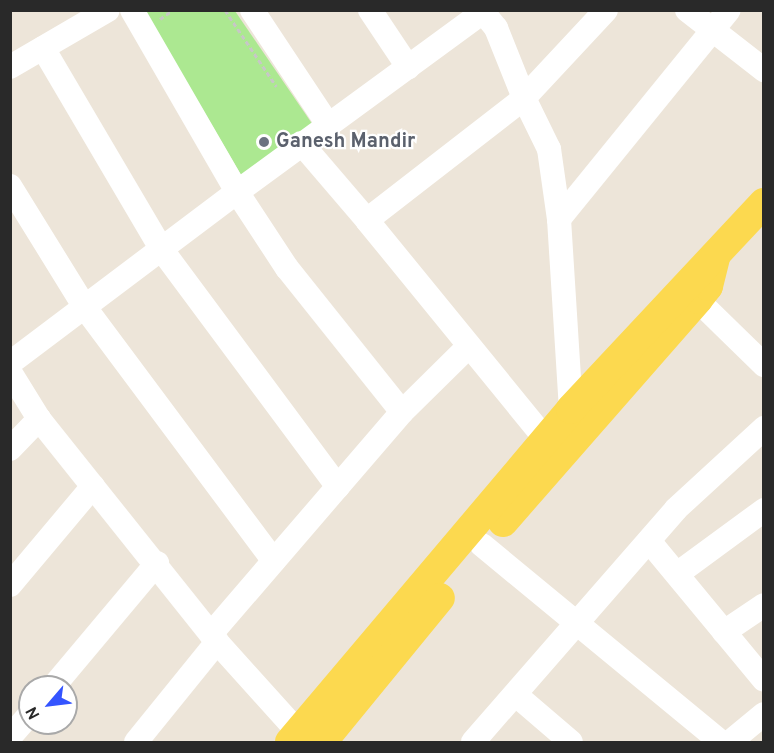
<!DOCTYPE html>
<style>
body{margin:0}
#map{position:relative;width:774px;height:753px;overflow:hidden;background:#ede5d9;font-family:Overpass,sans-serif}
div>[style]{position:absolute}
.green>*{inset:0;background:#ace891}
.path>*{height:3px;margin-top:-1.5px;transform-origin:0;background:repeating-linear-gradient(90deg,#c7c7c7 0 4.5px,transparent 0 7.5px)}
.minor>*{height:24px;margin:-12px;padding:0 12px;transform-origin:12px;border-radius:12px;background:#fff}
.major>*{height:30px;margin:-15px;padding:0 15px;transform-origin:15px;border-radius:15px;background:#fcd94f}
.dots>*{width:16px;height:16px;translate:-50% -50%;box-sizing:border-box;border:3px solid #fff;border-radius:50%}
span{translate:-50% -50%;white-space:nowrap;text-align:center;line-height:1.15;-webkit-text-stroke:4.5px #fff;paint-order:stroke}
.worship-label{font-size:20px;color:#5b616d;font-weight:700}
.left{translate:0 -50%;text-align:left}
.frame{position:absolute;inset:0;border:12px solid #292929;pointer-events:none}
.north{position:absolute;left:18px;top:675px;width:60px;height:60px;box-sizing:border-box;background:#fff;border:2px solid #a9a9a9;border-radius:50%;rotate:242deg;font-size:16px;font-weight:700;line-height:24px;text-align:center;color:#292929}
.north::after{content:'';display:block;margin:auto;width:21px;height:27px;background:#3454ff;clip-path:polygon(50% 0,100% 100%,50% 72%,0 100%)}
</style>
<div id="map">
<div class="green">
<div style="clip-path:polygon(145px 11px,235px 11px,313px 125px,244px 180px)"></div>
</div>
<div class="path">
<div style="left:225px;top:10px;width:92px;rotate:56.1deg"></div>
<div style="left:160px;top:19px;width:16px;rotate:-35deg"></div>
</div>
<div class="minor">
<div style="left:132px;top:10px;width:210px;rotate:60deg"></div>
<div style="left:237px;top:192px;width:305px;rotate:-36.2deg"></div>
<div style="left:483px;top:12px;width:21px;rotate:51deg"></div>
<div style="left:496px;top:28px;width:75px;rotate:68.2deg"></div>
<div style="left:524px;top:98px;width:120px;rotate:-47deg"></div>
<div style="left:252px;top:10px;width:136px;rotate:56.4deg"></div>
<div style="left:370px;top:10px;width:69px;rotate:56.3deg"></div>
<div style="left:687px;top:10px;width:98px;rotate:37.9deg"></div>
<div style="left:43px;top:48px;width:234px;rotate:59.5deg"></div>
<div style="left:162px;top:250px;width:295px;rotate:53.4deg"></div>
<div style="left:10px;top:67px;width:113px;rotate:-30.2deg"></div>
<div style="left:301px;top:143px;width:101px;rotate:49.4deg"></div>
<div style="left:10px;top:186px;width:145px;rotate:58.3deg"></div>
<div style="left:86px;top:309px;width:314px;rotate:53.3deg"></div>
<div style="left:559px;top:219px;width:269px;rotate:-50.9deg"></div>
<div style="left:684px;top:287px;width:112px;rotate:44.3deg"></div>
<div style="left:10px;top:363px;width:284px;rotate:-37deg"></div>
<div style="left:237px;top:192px;width:91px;rotate:56.7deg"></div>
<div style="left:287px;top:268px;width:184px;rotate:51.4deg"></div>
<div style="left:10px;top:372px;width:55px;rotate:58.3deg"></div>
<div style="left:39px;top:419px;width:285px;rotate:51.4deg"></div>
<div style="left:217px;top:642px;width:135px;rotate:48deg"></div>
<div style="left:10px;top:449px;width:42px;rotate:-46deg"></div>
<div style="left:556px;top:452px;width:299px;rotate:-129.2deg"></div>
<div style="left:367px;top:220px;width:199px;rotate:-37.8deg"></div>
<div style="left:524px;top:98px;width:57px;rotate:63.9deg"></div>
<div style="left:549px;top:149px;width:71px;rotate:81.9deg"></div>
<div style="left:559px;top:219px;width:190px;rotate:86.4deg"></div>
<div style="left:649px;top:541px;width:180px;rotate:50.4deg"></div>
<div style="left:482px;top:545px;width:310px;rotate:39.5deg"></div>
<div style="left:677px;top:574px;width:108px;rotate:-36.3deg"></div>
<div style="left:10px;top:585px;width:129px;rotate:-50deg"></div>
<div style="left:724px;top:632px;width:48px;rotate:-34deg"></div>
<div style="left:211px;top:634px;width:293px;rotate:-49.3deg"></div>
<div style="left:402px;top:412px;width:91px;rotate:-44.6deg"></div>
<div style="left:53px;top:687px;width:162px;rotate:-50deg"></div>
<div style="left:516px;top:695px;width:72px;rotate:40.5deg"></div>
<div style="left:10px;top:737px;width:30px;rotate:-49deg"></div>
<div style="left:136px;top:742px;width:129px;rotate:-51deg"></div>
<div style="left:473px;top:742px;width:309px;rotate:-48.9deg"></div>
<div style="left:676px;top:509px;width:120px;rotate:-42.6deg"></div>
<div style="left:730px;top:742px;width:44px;rotate:-39.5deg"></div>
</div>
<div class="major">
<div style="left:503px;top:522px;width:296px;rotate:-48.8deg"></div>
<div style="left:698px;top:299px;width:16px;rotate:-52deg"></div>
<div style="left:708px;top:286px;width:30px;rotate:-76deg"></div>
<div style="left:290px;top:742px;width:436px;rotate:-49.8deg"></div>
<div style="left:571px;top:409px;width:282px;rotate:-46.9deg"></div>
<div style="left:322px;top:742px;width:186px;rotate:-50.7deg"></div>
</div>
<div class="dots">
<div style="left:264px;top:142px;background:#6b7280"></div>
</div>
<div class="worship-label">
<span class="left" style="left:276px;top:142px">Ganesh Mandir</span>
</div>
<div class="frame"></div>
<div class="north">N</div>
</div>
